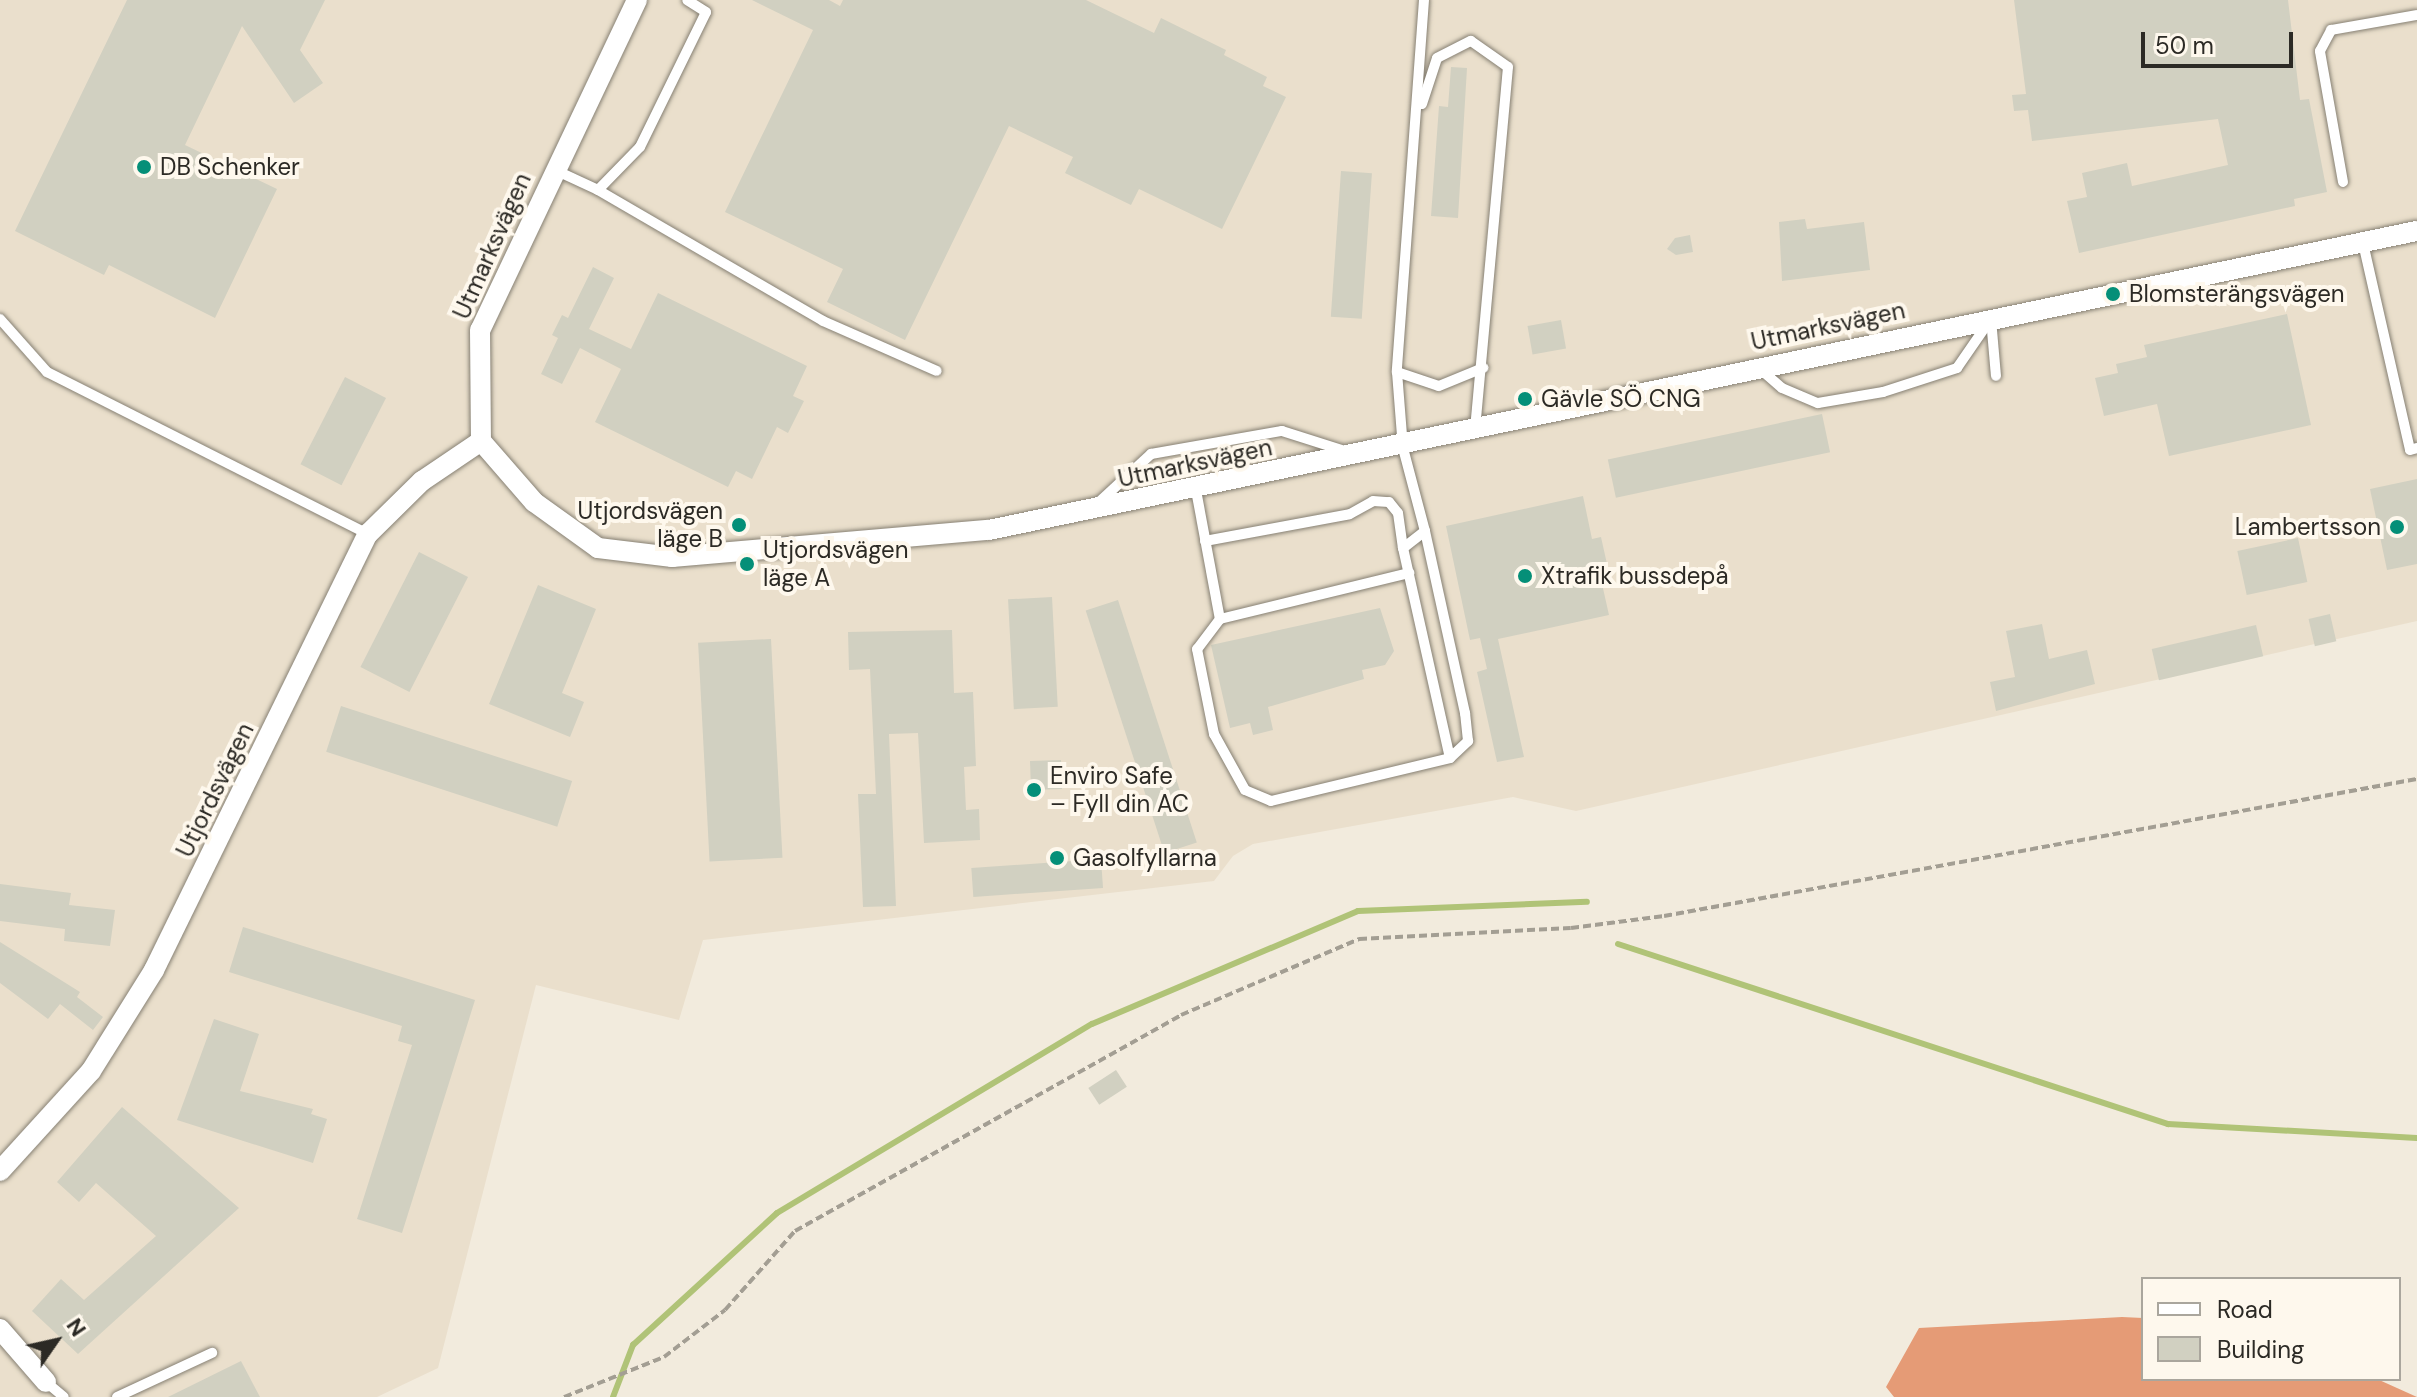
<!DOCTYPE html>
<meta charset="utf-8">
<style>
body{margin:0}
#map{position:relative;width:2417px;height:1397px;overflow:hidden;background:#f2ebdd;font-family:"DM Sans",sans-serif}
div>[style]{position:absolute}
.built>*{inset:0;background:#eadfcc}
.forest>*{inset:0;background:#e59b76}
.stream>*{height:6px;margin:-3px;padding:0 3px;transform-origin:3px;border-radius:3px;background:#b0c377}
.building>*{inset:0;background:#d1d0c1;transform-origin:0 0}
.path>*{height:4px;margin-top:-2px;transform-origin:0;background:repeating-linear-gradient(90deg,#a39e93 0 8px,transparent 0 12px)}
.roads{filter:drop-shadow(0 0 2px #868073) drop-shadow(0 0 2px #868073)}
.service>*{height:10px;margin:-5px;padding:0 5px;transform-origin:5px;border-radius:5px;background:#fff}
.minor>*{height:20px;margin:-10px;padding:0 10px;transform-origin:10px;border-radius:10px;background:#fff}
.dots>*{width:22px;height:22px;translate:-50% -50%;box-sizing:border-box;border:4px solid #fef8ed;border-radius:50%}
span{translate:-50% -50%;white-space:nowrap;text-align:center;line-height:1.15;-webkit-text-stroke:8px #fef8ed;paint-order:stroke}
.poi-label{font-size:24px;color:#2c2a25}
.left{translate:0 -50%;text-align:left}
.right{translate:-100% -50%;text-align:right}
.street-label{font-size:24px;color:#2c2a25}
.legend{position:absolute;left:2141px;top:1277px;width:260px;height:104px;box-sizing:border-box;background:#fef8ed;border:2px solid #aaa69d;margin:0;padding:10px 14px;list-style:none;font-size:24px;color:#2c2a25}
.legend li{display:flex;align-items:center;gap:16px;height:40px}
.legend b{width:40px;border:2px solid #aaa69d}
.north{position:absolute;left:16px;top:1301px;width:80px;height:80px;-webkit-text-stroke:6px #fef8ed;paint-order:stroke;rotate:56deg;font-size:22px;font-weight:700;line-height:32px;text-align:center;color:#2c2a25}
.north::after{content:'';display:block;margin:auto;width:28px;height:36px;background:#2c2a25;clip-path:polygon(50% 0,100% 100%,50% 72%,0 100%)}
.scale{position:absolute;left:2141px;top:32px;width:152px;height:36px;box-sizing:border-box;border:4px solid #2c2a25;border-top:0;padding-left:10px;font-size:24px;line-height:28px;white-space:nowrap;color:#2c2a25;-webkit-text-stroke:6px #fef8ed;paint-order:stroke}
</style>
<div id="map">
<div class="built">
<div style="clip-path:polygon(0 0,2417px 0,2417px 621px,1576px 811px,1513px 797px,1253px 844px,1233px 856px,1214px 881px,703px 940px,679px 1020px,536px 985px,438px 1368px,377px 1397px,0 1397px)"></div>
</div>
<div class="forest">
<div style="clip-path:polygon(2122px 1317px,2143px 1318px,2143px 1379px,2377px 1379px,2417px 1397px,1894px 1397px,1886px 1387px,1919px 1328px)"></div>
</div>
<div class="stream">
<div style="left:1618px;top:944px;width:579px;rotate:18.12deg"></div>
<div style="left:2168px;top:1124px;width:249px;rotate:3.2deg"></div>
<div style="left:613px;top:1397px;width:56px;rotate:-69deg"></div>
<div style="left:633px;top:1345px;width:195px;rotate:-42.5deg"></div>
<div style="left:777px;top:1213px;width:367px;rotate:-31deg"></div>
<div style="left:1092px;top:1024px;width:289px;rotate:-23deg"></div>
<div style="left:1358px;top:911px;width:229px;rotate:-2.3deg"></div>
</div>
<div class="building">
<div style="clip-path:polygon(127px 0,325px 0,300px 50px,323px 83px,294px 103px,242px 26px,185px 145px,277px 189px,215px 318px,109px 265px,104px 275px,15px 231px)"></div>
<div style="clip-path:polygon(752px 0,829px 0,840px 6px,843px 0,1086px 0,1154px 33px,1161px 18px,1226px 50px,1224px 55px,1267px 77px,1263px 86px,1286px 97px,1222px 229px,1139px 189px,1131px 205px,1065px 173px,1073px 157px,1009px 126px,905px 340px,827px 302px,843px 269px,725px 212px,813px 30px)"></div>
<div style="clip-path:polygon(2014px 0,2288px 0,2300px 100px,2309px 99px,2327px 192px,2294px 199px,2295px 206px,2079px 253px,2067px 201px,2087px 197px,2082px 173px,2127px 163px,2132px 186px,2228px 165px,2218px 119px,2032px 141px,2028px 110px,2014px 111px,2012px 95px,2026px 94px)"></div>
<div style="clip-path:polygon(1451px 67px,1467px 68px,1458px 218px,1431px 216px,1439px 106px,1448px 107px)"></div>
<div style="left:1341px;top:171px;width:31px;height:146px;rotate:4deg"></div>
<div style="clip-path:polygon(1805px 219px,1807px 229px,1864px 222px,1870px 270px,1782px 281px,1779px 222px)"></div>
<div style="clip-path:polygon(1690px 235px,1693px 252px,1676px 255px,1667px 249px,1675px 238px)"></div>
<div style="clip-path:polygon(593px 267px,614px 278px,589px 329px,631px 349px,658px 293px,807px 366px,793px 396px,804px 401px,788px 433px,777px 427px,752px 479px,736px 471px,728px 487px,595px 422px,621px 369px,580px 348px,562px 384px,541px 374px,558px 338px,552px 335px,562px 315px,568px 318px)"></div>
<div style="clip-path:polygon(2287px 314px,2311px 425px,2169px 456px,2157px 404px,2104px 416px,2095px 378px,2118px 373px,2116px 364px,2147px 357px,2144px 345px)"></div>
<div style="left:1561px;top:320px;width:29px;height:34px;rotate:80deg"></div>
<div style="left:345px;top:377px;width:46px;height:98px;rotate:27deg"></div>
<div style="left:1822px;top:414px;width:39px;height:219px;rotate:78deg"></div>
<div style="clip-path:polygon(2417px 479px,2417px 564px,2387px 570px,2370px 489px)"></div>
<div style="clip-path:polygon(1583px 496px,1592px 539px,1601px 537px,1609px 573px,1600px 575px,1609px 615px,1498px 639px,1524px 757px,1497px 762px,1477px 672px,1487px 669px,1480px 638px,1470px 640px,1446px 526px)"></div>
<div style="left:2298px;top:538px;width:45px;height:62px;rotate:78deg"></div>
<div style="left:419px;top:552px;width:55px;height:129px;rotate:27deg"></div>
<div style="clip-path:polygon(538px 585px,596px 609px,562px 693px,584px 702px,570px 737px,489px 704px)"></div>
<div style="left:1052px;top:597px;width:110px;height:44px;rotate:87deg"></div>
<div style="left:1118px;top:600px;width:255px;height:34px;rotate:72deg"></div>
<div style="clip-path:polygon(1380px 608px,1394px 651px,1385px 665px,1362px 670px,1364px 679px,1268px 707px,1273px 730px,1253px 735px,1250px 723px,1230px 728px,1211px 645px)"></div>
<div style="left:2330px;top:614px;width:28px;height:22px;rotate:77deg"></div>
<div style="clip-path:polygon(2042px 624px,2049px 659px,2087px 650px,2095px 684px,1996px 711px,1990px 682px,2015px 677px,2006px 631px)"></div>
<div style="left:2256px;top:625px;width:32px;height:107px;rotate:77deg"></div>
<div style="clip-path:polygon(952px 630px,954px 693px,973px 692px,976px 766px,964px 767px,966px 810px,979px 809px,980px 840px,924px 843px,918px 733px,889px 734px,896px 906px,863px 907px,858px 794px,876px 794px,870px 669px,849px 670px,848px 632px)"></div>
<div style="left:771px;top:639px;width:219px;height:73px;rotate:87deg"></div>
<div style="left:341px;top:706px;width:243px;height:48px;rotate:18deg"></div>
<div style="left:1061px;top:760px;width:29px;height:31px;rotate:88deg"></div>
<div style="left:1101px;top:859px;width:29px;height:130px;rotate:86deg"></div>
<div style="clip-path:polygon(0 884px,71px 893px,69px 905px,115px 910px,110px 946px,64px 941px,65px 929px,0 921px)"></div>
<div style="clip-path:polygon(243px 927px,475px 1000px,402px 1233px,357px 1219px,412px 1045px,398px 1041px,402px 1026px,229px 972px)"></div>
<div style="clip-path:polygon(0 942px,80px 992px,77px 997px,103px 1017px,93px 1030px,60px 1004px,48px 1019px,0 983px)"></div>
<div style="clip-path:polygon(214px 1019px,259px 1034px,240px 1091px,313px 1109px,311px 1114px,327px 1119px,313px 1163px,177px 1120px)"></div>
<div style="left:1116px;top:1070px;width:20px;height:33px;rotate:57deg"></div>
<div style="clip-path:polygon(122px 1107px,239px 1208px,78px 1354px,32px 1311px,61px 1279px,84px 1300px,156px 1236px,96px 1183px,79px 1202px,57px 1182px)"></div>
<div style="clip-path:polygon(241px 1361px,260px 1397px,168px 1397px)"></div>
</div>
<div class="path">
<div style="left:564px;top:1397px;width:108px;rotate:-21.8deg"></div>
<div style="left:664px;top:1357px;width:77px;rotate:-37.6deg"></div>
<div style="left:725px;top:1310px;width:106px;rotate:-48.5deg"></div>
<div style="left:795px;top:1231px;width:442px;rotate:-29.2deg"></div>
<div style="left:1181px;top:1015px;width:194px;rotate:-23.1deg"></div>
<div style="left:1359px;top:939px;width:212px;rotate:-3deg"></div>
<div style="left:1571px;top:928px;width:94px;rotate:-7.4deg"></div>
<div style="left:1664px;top:916px;width:765px;rotate:-10.31deg"></div>
</div>
<div class="roads">
<div class="service">
<div style="left:1424px;top:0;width:373px;rotate:94.2deg"></div>
<div style="left:1397px;top:372px;width:76px;rotate:85.5deg"></div>
<div style="left:1403px;top:448px;width:86px;rotate:75.2deg"></div>
<div style="left:1425px;top:531px;width:28px;rotate:142deg"></div>
<div style="left:1403px;top:548px;width:215px;rotate:77.4deg"></div>
<div style="left:1422px;top:104px;width:48px;rotate:-71.9deg"></div>
<div style="left:1437px;top:58px;width:38px;rotate:-27deg"></div>
<div style="left:1471px;top:41px;width:45px;rotate:35.1deg"></div>
<div style="left:1508px;top:67px;width:363px;rotate:95.2deg"></div>
<div style="left:555px;top:170px;width:47px;rotate:24.9deg"></div>
<div style="left:598px;top:190px;width:60px;rotate:-45.7deg"></div>
<div style="left:640px;top:147px;width:150px;rotate:-63.9deg"></div>
<div style="left:706px;top:12px;width:22px;rotate:-148deg"></div>
<div style="left:2343px;top:182px;width:133px;rotate:-100deg"></div>
<div style="left:2320px;top:51px;width:24px;rotate:-62deg"></div>
<div style="left:2331px;top:30px;width:87px;rotate:-9.9deg"></div>
<div style="left:598px;top:190px;width:260px;rotate:30.2deg"></div>
<div style="left:823px;top:321px;width:124px;rotate:23.7deg"></div>
<div style="left:2363px;top:243px;width:212px;rotate:77.2deg"></div>
<div style="left:2410px;top:450px;width:7px;rotate:-16deg"></div>
<div style="left:0;top:319px;width:71px;rotate:48.4deg"></div>
<div style="left:47px;top:372px;width:360px;rotate:26.8deg"></div>
<div style="left:1991px;top:319px;width:57px;rotate:85deg"></div>
<div style="left:1759px;top:368px;width:30px;rotate:41deg"></div>
<div style="left:1782px;top:388px;width:39px;rotate:23deg"></div>
<div style="left:1818px;top:403px;width:66px;rotate:-9.6deg"></div>
<div style="left:1883px;top:392px;width:78px;rotate:-18deg"></div>
<div style="left:1957px;top:368px;width:55px;rotate:-55.4deg"></div>
<div style="left:1397px;top:372px;width:44px;rotate:18.4deg"></div>
<div style="left:1439px;top:386px;width:48px;rotate:-22.2deg"></div>
<div style="left:1196px;top:490px;width:131px;rotate:79.5deg"></div>
<div style="left:1220px;top:619px;width:195px;rotate:-13.7deg"></div>
<div style="left:1097px;top:504px;width:74px;rotate:-42.8deg"></div>
<div style="left:1151px;top:454px;width:133px;rotate:-10deg"></div>
<div style="left:1282px;top:431px;width:66px;rotate:17.6deg"></div>
<div style="left:1205px;top:541px;width:147px;rotate:-10.5deg"></div>
<div style="left:1350px;top:514px;width:26px;rotate:-29deg"></div>
<div style="left:1373px;top:501px;width:16px;rotate:4deg"></div>
<div style="left:1389px;top:502px;width:14px;rotate:51deg"></div>
<div style="left:1398px;top:513px;width:35px;rotate:82deg"></div>
<div style="left:1220px;top:619px;width:38px;rotate:127deg"></div>
<div style="left:1197px;top:649px;width:87px;rotate:78.7deg"></div>
<div style="left:1214px;top:734px;width:64px;rotate:61deg"></div>
<div style="left:1245px;top:790px;width:28px;rotate:23deg"></div>
<div style="left:1271px;top:801px;width:184px;rotate:-13.5deg"></div>
<div style="left:1450px;top:758px;width:25px;rotate:-43deg"></div>
<div style="left:1468px;top:741px;width:28px;rotate:-96deg"></div>
<div style="left:1465px;top:713px;width:186px;rotate:-102.4deg"></div>
<div style="left:46px;top:1382px;width:23px;rotate:40deg"></div>
<div style="left:117px;top:1397px;width:105px;rotate:-24.9deg"></div>
</div>
<div class="minor">
<div style="left:637px;top:0;width:365px;rotate:115.4deg"></div>
<div style="left:480px;top:330px;width:111px;rotate:89.5deg"></div>
<div style="left:481px;top:441px;width:81px;rotate:49deg"></div>
<div style="left:534px;top:502px;width:79px;rotate:35.7deg"></div>
<div style="left:598px;top:548px;width:75px;rotate:6.9deg"></div>
<div style="left:672px;top:557px;width:318px;rotate:-4.9deg"></div>
<div style="left:989px;top:530px;width:1459px;rotate:-11.83deg"></div>
<div style="left:0;top:1171px;width:135px;rotate:-47.7deg"></div>
<div style="left:91px;top:1071px;width:119px;rotate:-58deg"></div>
<div style="left:154px;top:970px;width:486px;rotate:-63.9deg"></div>
<div style="left:368px;top:534px;width:76px;rotate:-44.5deg"></div>
<div style="left:422px;top:481px;width:71px;rotate:-34.1deg"></div>
<div style="left:0;top:1329px;width:70px;rotate:49deg"></div>
</div>
</div>
<div class="dots">
<div style="left:144px;top:167px;background:#058f78"></div>
<div style="left:2113px;top:294px;background:#058f78"></div>
<div style="left:1525px;top:399px;background:#058f78"></div>
<div style="left:739px;top:525px;background:#058f78"></div>
<div style="left:2397px;top:527px;background:#058f78"></div>
<div style="left:747px;top:564px;background:#058f78"></div>
<div style="left:1525px;top:576px;background:#058f78"></div>
<div style="left:1034px;top:790px;background:#058f78"></div>
<div style="left:1057px;top:858px;background:#058f78"></div>
</div>
<div class="poi-label">
<span class="left" style="left:160px;top:167px">DB Schenker</span>
<span class="left" style="left:2129px;top:294px">Blomsterängsvägen</span>
<span class="left" style="left:1541px;top:399px">Gävle SÖ CNG</span>
<span class="right" style="left:723px;top:525px">Utjordsvägen<br>läge B</span>
<span class="right" style="left:2381px;top:527px">Lambertsson</span>
<span class="left" style="left:763px;top:564px">Utjordsvägen<br>läge A</span>
<span class="left" style="left:1541px;top:576px">Xtrafik bussdepå</span>
<span class="left" style="left:1050px;top:790px">Enviro Safe<br>– Fyll din AC</span>
<span class="left" style="left:1073px;top:858px">Gasolfyllarna</span>
</div>
<div class="street-label">
<span style="left:492px;top:246px;rotate:-66deg">Utmarksvägen</span>
<span style="left:1828px;top:326px;rotate:-12deg">Utmarksvägen</span>
<span style="left:1195px;top:463px;rotate:-12deg">Utmarksvägen</span>
<span style="left:215px;top:790px;rotate:-64deg">Utjordsvägen</span>
</div>
<ul class="legend">
<li><b style="height:10px;background:#fff"></b>Road</li>
<li><b style="height:22px;background:#d1d0c1"></b>Building</li>
</ul>
<div class="north">N</div>
<div class="scale">50 m</div>
</div>
